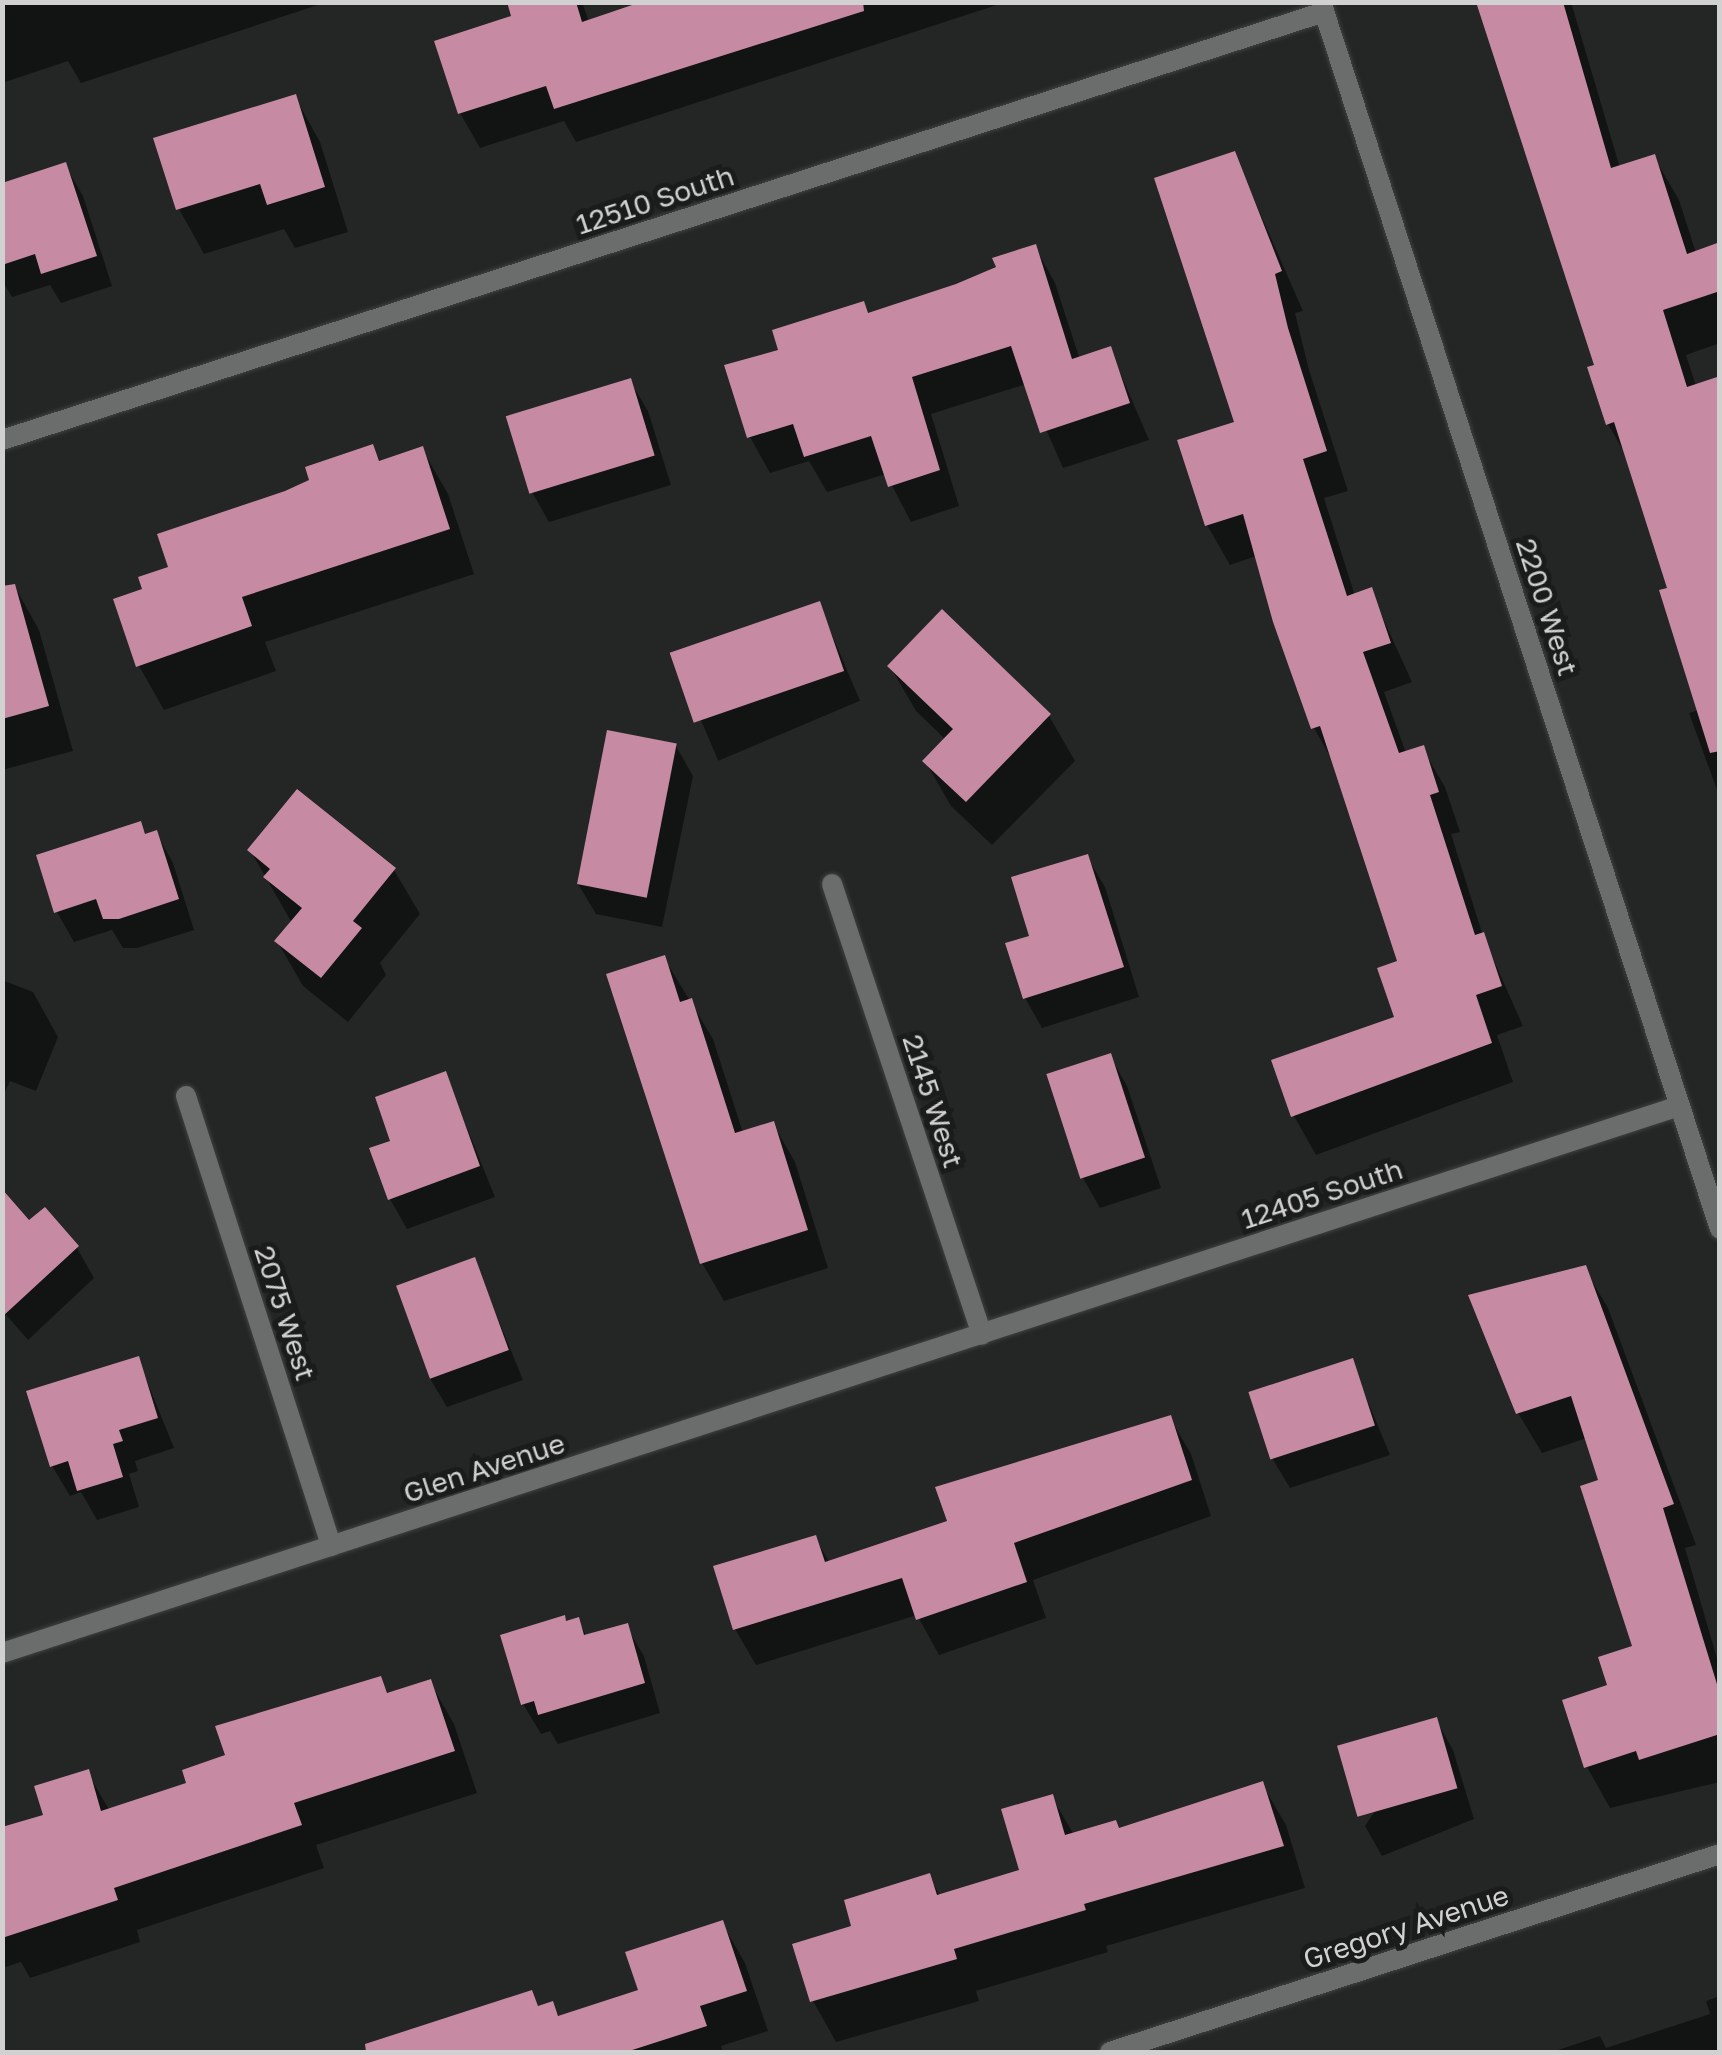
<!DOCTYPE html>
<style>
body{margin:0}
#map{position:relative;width:1722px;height:2055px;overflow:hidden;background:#232624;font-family:"Golos Text",sans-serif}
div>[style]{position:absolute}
.shadow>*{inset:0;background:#0007;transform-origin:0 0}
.building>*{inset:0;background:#c68aa2;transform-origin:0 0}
.roads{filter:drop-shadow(0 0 2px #3f4140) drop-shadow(0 0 2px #3f4140)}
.street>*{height:20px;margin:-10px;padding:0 10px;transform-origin:10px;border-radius:10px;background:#6a6d6b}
span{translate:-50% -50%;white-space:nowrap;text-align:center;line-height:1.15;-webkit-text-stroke:10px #191c1a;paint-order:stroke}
.street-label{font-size:28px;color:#d0d1d0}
.frame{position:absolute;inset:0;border:5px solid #d0d1d0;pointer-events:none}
</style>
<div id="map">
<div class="shadow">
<div style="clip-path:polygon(2px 2px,327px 2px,81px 83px,68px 61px,2px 83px)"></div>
<div style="clip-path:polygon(509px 2px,582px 2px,589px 22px,649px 2px,1006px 2px,576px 142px,564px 121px,480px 148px,460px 113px,514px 18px)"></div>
<div style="clip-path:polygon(1480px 2px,1571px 2px,1620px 168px,1654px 157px,1679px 200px,1696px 253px,1720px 245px,1720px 343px,1686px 355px,1696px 386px,1720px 379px,1720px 798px,1689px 713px,1699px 710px,1670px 589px,1628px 459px,1608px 424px,1597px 367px)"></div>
<div style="clip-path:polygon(295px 97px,320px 142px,348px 232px,295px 248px,284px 229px,204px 254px,179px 209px)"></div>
<div style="clip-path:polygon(1234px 154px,1303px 311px,1295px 313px,1309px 370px,1348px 491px,1324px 498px,1355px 596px,1370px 590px,1412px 682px,1384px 692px,1406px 753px,1422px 748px,1445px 787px,1460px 832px,1451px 834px,1483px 936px,1523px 1026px,1497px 1035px,1513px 1082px,1316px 1155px,1294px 1116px,1397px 1018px,1400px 963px,1337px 769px,1314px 728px,1259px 555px,1230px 565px,1207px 525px,1180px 441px,1237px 423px)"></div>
<div style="clip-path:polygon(65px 165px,83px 196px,112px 286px,61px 303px,50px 285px,12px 297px,2px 280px,2px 186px)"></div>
<div style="clip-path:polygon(1035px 247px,1055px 283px,1080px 360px,1110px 349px,1149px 440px,1063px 468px,1026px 384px,931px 414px,959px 506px,911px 522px,886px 474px,827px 492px,809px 461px,770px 473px,750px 437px,781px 351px,863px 304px,869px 315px,957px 286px)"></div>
<div style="clip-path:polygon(630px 381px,648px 411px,671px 485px,549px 522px,532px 492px,509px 418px)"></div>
<div style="clip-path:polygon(372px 447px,381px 463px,422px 449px,448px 494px,474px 574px,265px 642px,276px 671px,164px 710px,139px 666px,145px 590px,286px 493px)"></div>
<div style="clip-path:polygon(14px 585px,39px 630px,73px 751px,2px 770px,2px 588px)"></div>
<div style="left:819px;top:604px;width:105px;height:154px;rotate:67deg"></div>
<div style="clip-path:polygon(943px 613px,1049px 716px,1075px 761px,992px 845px,951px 806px,925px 761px,946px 740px,916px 711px,890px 666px)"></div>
<div style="clip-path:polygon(676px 746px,693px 776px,662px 927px,596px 914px,578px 884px)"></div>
<div style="clip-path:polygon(140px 824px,147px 836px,156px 833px,173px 863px,194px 930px,137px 948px,123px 948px,112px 930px,74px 942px,57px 912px)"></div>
<div style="clip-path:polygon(250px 850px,394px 870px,420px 914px,380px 963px,386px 975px,348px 1022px,303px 986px,277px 941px,292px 923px)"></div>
<div style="clip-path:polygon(1087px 857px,1105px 887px,1139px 997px,1042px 1028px,1025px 998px,1033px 937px)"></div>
<div style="clip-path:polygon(664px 958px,713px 1039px,743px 1133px,773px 1124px,795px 1162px,828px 1268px,724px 1301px,702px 1263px)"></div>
<div style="clip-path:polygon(2px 980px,33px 992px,58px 1037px,36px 1091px,10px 1081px,2px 1098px)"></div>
<div style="clip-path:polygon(1110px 1056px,1127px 1086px,1161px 1188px,1100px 1208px,1083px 1178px)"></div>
<div style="clip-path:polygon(445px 1074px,495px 1197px,407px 1229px,390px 1199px,394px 1142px)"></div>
<div style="clip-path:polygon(29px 1224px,77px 1248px,94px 1278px,28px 1340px,2px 1310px)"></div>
<div style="clip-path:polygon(474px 1260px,523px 1380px,447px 1407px,429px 1377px)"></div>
<div style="clip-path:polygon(1584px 1268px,1608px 1308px,1696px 1545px,1685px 1548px,1720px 1669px,1720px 1782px,1610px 1808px,1587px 1767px,1610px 1687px,1635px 1648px,1601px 1482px,1587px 1438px,1542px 1453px,1518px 1413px)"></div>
<div style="clip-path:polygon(138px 1359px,174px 1448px,135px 1461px,138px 1471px,129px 1474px,139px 1507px,97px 1520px,81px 1492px,70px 1496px,52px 1466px)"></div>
<div style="clip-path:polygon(1351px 1361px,1390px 1455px,1290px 1488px,1272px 1458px)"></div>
<div style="clip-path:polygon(1170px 1418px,1191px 1454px,1211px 1516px,1033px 1580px,1046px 1618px,939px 1655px,917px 1615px,756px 1665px,735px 1629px,815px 1538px,830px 1563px,950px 1522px)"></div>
<div style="clip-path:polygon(578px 1620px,587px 1637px,626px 1626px,644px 1656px,660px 1713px,558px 1744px,550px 1731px,541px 1734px,523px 1704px,567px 1624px)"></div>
<div style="clip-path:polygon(380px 1679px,389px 1695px,430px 1682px,454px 1724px,477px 1793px,316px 1845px,324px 1868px,137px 1930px,140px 1942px,30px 1978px,21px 1962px,2px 1968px,2px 1847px,46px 1817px,87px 1772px,110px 1811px,189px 1785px,228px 1757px)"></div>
<div style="clip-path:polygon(1436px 1720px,1453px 1750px,1474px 1819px,1382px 1856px,1365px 1826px)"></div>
<div style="clip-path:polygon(1262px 1784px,1286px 1825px,1305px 1888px,1106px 1946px,1108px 1952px,976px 1991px,979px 2001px,836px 2042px,813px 2001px,854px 1927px,929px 1876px,941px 1897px,1022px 1872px,1052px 1797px,1074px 1835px,1120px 1830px)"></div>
<div style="clip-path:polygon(722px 1923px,745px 1963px,768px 2031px,721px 2046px,723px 2052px,372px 2052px,531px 1993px,540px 2008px,552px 2004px,560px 2018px,641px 1992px)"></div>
<div style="clip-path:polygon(1720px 1996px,1720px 2052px,1552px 2052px,1600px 2036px,1606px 2048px,1710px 2014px,1706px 2001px)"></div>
</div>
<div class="building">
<div style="clip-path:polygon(507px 2px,576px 2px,582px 22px,641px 2px,863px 2px,864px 11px,554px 109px,546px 86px,458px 114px,434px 41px,511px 16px)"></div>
<div style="clip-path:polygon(1476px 2px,1563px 2px,1611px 168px,1655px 154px,1687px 254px,1720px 242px,1720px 291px,1663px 310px,1687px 387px,1720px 376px,1720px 751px,1710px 753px,1659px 590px,1667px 588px,1614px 422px,1606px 425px,1587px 367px,1594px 365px)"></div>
<div style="clip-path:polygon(296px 94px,325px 187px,267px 205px,260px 184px,176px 210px,153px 138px)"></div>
<div style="clip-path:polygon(1235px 151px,1282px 271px,1275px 274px,1288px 328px,1327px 451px,1303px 459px,1347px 596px,1372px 587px,1391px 643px,1363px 652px,1399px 753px,1424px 745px,1439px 792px,1430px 795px,1475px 935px,1484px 932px,1502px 986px,1476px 995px,1492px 1043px,1291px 1117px,1271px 1060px,1394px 1017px,1377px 968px,1397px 961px,1320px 726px,1311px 729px,1273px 622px,1243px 514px,1205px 526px,1177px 440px,1234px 422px,1154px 178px)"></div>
<div style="clip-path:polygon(66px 162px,97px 256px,41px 274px,35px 254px,2px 265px,2px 183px)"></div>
<div style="clip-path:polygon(1036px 244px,1072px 359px,1111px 346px,1130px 403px,1040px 433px,1011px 346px,912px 377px,940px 470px,888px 487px,871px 436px,804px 457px,793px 424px,747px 438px,724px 365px,778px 350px,772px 330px,864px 301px,868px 313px,956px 284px,996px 267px,992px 258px)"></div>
<div style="left:631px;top:378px;width:81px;height:131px;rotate:73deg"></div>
<div style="clip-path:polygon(373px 444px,379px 461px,423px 446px,450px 529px,242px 597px,252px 626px,136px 667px,113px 599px,142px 589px,138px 577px,168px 567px,157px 534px,285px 491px,309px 480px,305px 467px)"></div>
<div style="clip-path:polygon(15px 584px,49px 706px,2px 719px,2px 586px)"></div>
<div style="left:820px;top:601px;width:74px;height:159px;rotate:71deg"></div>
<div style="clip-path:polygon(942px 609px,1051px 714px,966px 802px,922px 761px,953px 729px,887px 666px)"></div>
<div style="left:607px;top:730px;width:71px;height:157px;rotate:11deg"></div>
<div style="clip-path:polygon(297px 789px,396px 868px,353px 921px,362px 928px,321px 978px,274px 941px,302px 908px,263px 877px,270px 869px,247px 850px)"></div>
<div style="clip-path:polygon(141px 821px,145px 834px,157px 830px,179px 899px,119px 919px,103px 919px,96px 899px,54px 913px,36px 855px)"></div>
<div style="clip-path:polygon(1088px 854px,1124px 967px,1023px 999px,1005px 943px,1029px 936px,1011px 877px)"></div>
<div style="clip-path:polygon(665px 955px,680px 1002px,692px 998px,735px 1133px,774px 1121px,808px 1230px,700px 1264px,606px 974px)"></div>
<div style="left:1111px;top:1053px;width:110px;height:68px;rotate:72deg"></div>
<div style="clip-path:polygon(446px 1071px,480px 1166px,388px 1200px,369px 1148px,390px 1141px,375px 1097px)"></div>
<div style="clip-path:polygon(2px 1189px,29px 1220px,45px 1207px,79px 1246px,2px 1317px)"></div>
<div style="left:475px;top:1257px;width:99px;height:84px;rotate:70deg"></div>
<div style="clip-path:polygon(1586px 1265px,1674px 1504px,1663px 1508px,1720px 1694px,1720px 1734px,1639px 1760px,1636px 1751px,1584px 1768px,1562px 1700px,1607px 1685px,1598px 1657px,1632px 1646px,1580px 1486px,1598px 1480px,1571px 1396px,1516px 1414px,1468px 1295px)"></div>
<div style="clip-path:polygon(139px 1356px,158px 1418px,119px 1430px,123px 1441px,113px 1444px,123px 1477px,77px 1491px,68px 1461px,50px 1467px,26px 1391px)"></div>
<div style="left:1353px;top:1358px;width:71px;height:110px;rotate:72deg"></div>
<div style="clip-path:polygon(1171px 1415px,1192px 1480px,1014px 1543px,1027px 1582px,916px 1620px,902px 1578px,733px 1630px,713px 1566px,816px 1535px,825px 1562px,947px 1521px,935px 1487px)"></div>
<div style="clip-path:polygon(565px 1615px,566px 1621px,579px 1617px,584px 1635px,628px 1623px,645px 1683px,538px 1715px,534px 1701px,521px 1705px,500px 1635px)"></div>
<div style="clip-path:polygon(381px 1676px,387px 1693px,431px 1679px,455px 1751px,294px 1803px,302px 1825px,114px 1888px,118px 1900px,2px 1938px,2px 1827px,43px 1815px,34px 1786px,89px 1769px,101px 1811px,186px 1783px,182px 1770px,225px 1755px,215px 1726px)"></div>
<div style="left:1437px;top:1717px;width:74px;height:104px;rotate:74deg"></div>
<div style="clip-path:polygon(1263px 1781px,1284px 1846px,1084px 1904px,1086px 1910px,954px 1949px,957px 1959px,810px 2002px,792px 1944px,851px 1926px,844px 1900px,930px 1873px,937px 1895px,1019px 1870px,1001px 1809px,1053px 1794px,1065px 1835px,1116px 1820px,1119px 1828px)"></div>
<div style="clip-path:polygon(723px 1920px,747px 1991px,700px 2006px,707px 2026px,626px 2052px,366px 2052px,365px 2044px,532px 1990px,538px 2006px,553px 2001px,558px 2016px,638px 1990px,625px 1952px)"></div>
</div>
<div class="roads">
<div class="street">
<div style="left:1321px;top:2px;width:1290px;rotate:71.99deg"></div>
<div style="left:2px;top:440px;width:1390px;rotate:-17.94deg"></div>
<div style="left:832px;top:884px;width:475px;rotate:71.6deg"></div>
<div style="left:186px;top:1096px;width:473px;rotate:72.1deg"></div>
<div style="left:2px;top:1653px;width:1765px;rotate:-18.06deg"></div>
<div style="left:1110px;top:2052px;width:641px;rotate:-17.98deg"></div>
</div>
</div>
<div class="street-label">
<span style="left:655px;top:200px;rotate:-18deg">12510 South</span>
<span style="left:1547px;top:607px;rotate:72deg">2200 West</span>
<span style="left:933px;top:1101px;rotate:72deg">2145 West</span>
<span style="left:1322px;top:1194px;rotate:-18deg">12405 South</span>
<span style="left:285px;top:1313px;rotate:72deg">2075 West</span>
<span style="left:484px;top:1468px;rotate:-18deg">Glen Avenue</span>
<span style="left:1406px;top:1927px;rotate:-18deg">Gregory Avenue</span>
</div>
<div class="frame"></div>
</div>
